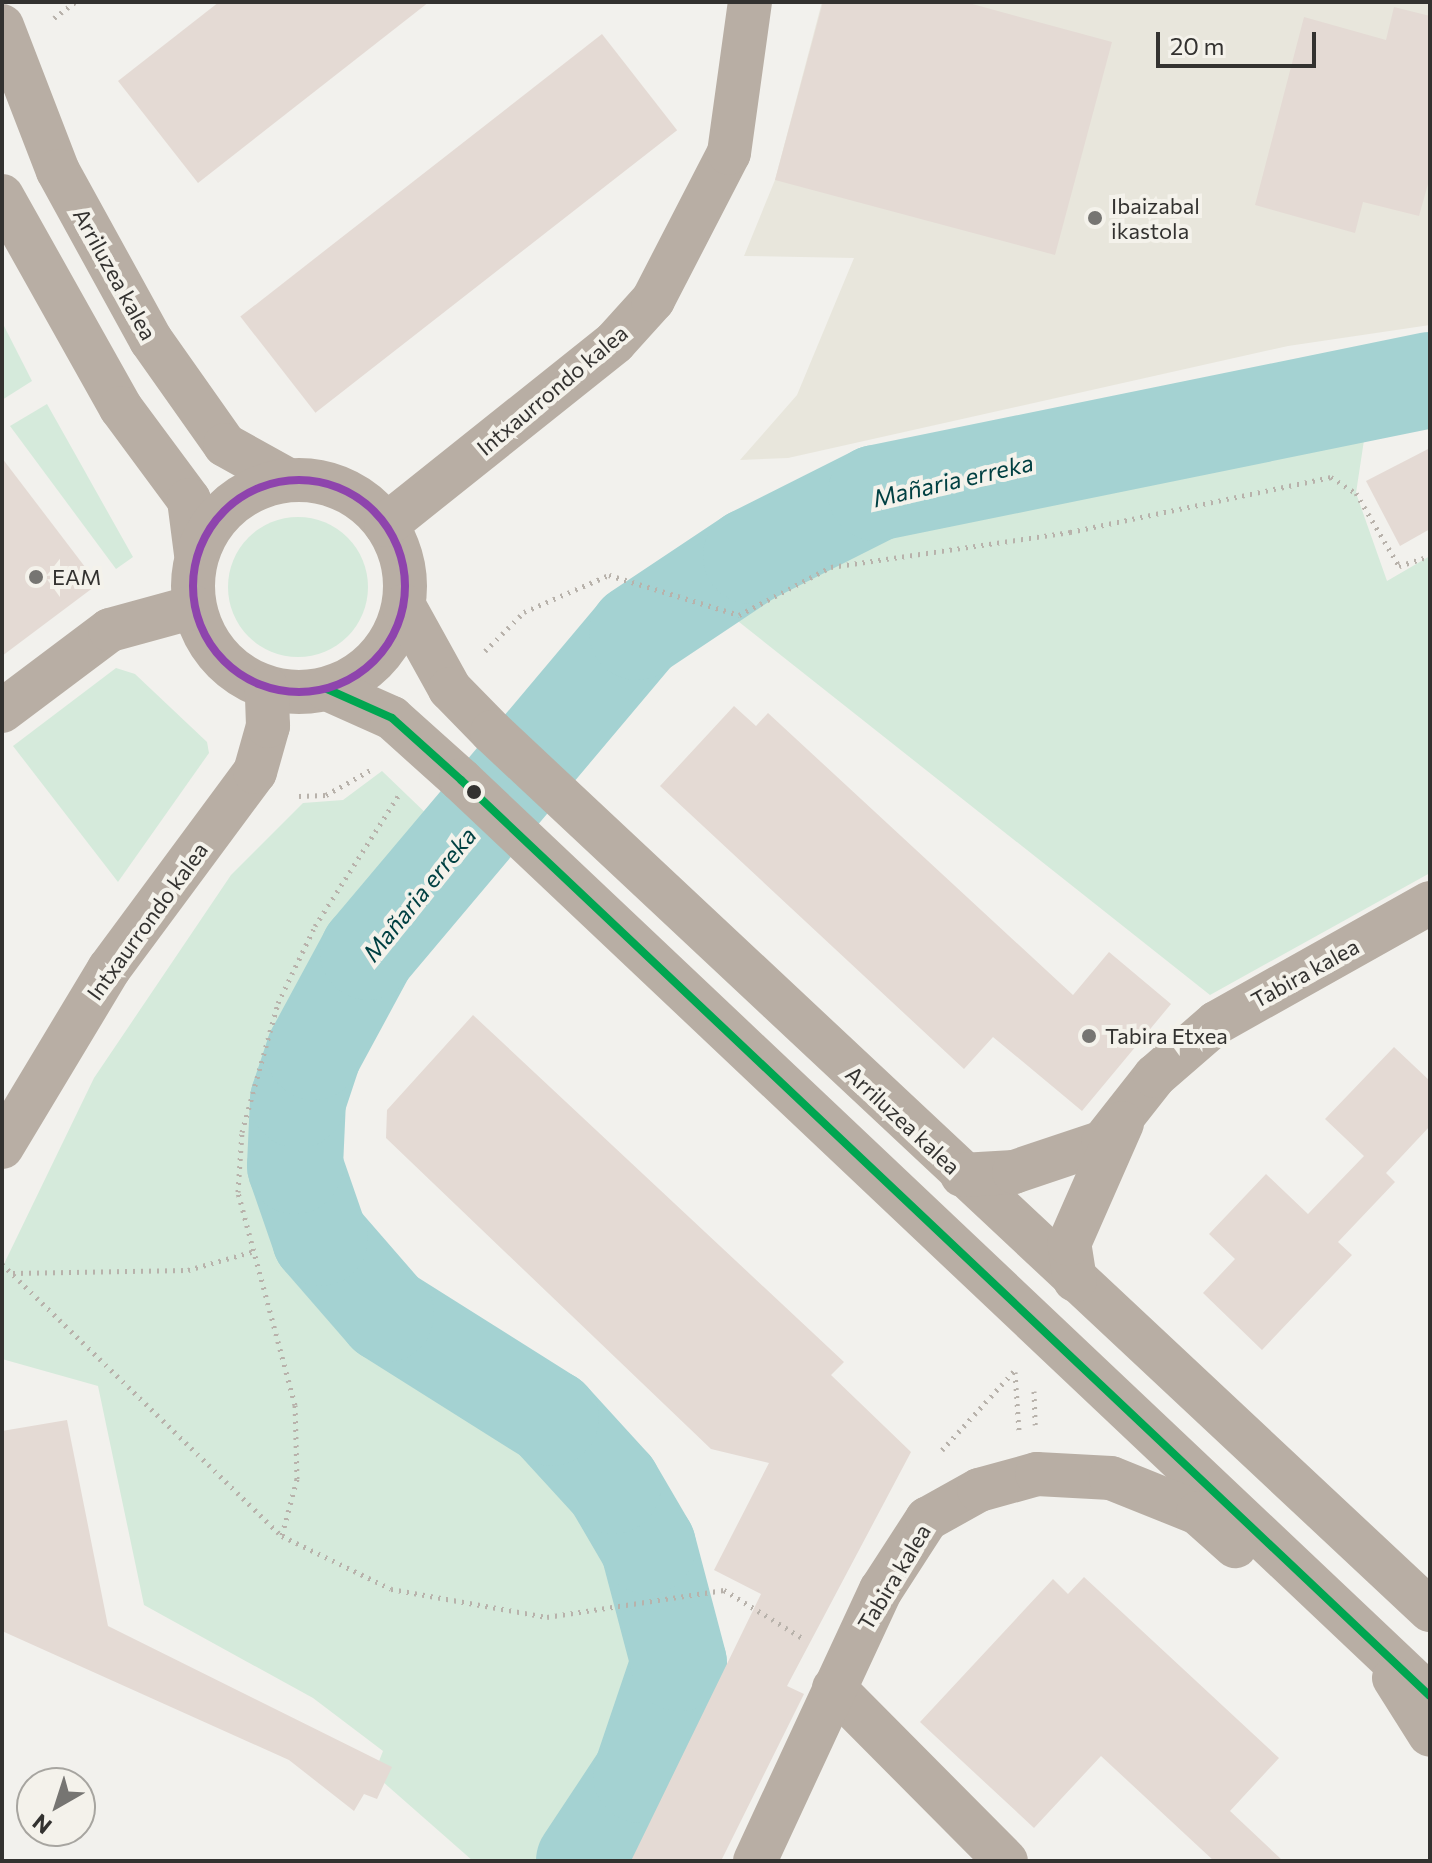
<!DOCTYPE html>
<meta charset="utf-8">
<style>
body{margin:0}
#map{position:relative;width:1432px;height:1863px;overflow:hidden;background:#f2f1ed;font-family:Commissioner,sans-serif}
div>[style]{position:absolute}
.built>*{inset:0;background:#e8e6dc}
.green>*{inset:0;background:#d5eadb}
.round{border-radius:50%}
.river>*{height:96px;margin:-48px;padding:0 48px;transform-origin:48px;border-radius:48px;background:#a4d2d2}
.building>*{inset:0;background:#e4dad4;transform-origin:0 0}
.path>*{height:5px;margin-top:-2.5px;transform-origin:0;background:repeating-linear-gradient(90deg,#b8b2ab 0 2px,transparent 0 8px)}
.minor>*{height:44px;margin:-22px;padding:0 22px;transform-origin:22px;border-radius:22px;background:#b8aea4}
.minor>.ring{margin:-22px;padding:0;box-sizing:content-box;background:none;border:44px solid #b8aea4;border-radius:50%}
.bus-1>*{height:8px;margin:-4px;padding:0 4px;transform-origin:4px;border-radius:4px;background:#00a651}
.bus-2>*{height:8px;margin:-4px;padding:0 4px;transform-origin:4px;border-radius:4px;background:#8e44ad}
.bus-2>.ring{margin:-4px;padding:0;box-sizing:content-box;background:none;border:8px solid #8e44ad;border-radius:50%}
.dots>*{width:22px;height:22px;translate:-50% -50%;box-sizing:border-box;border:4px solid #f4f2eb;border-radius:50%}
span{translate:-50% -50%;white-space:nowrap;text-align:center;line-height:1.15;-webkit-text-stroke:8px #f4f2eb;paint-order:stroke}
.poi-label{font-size:22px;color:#333230}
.left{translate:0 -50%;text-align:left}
.street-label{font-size:22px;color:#333230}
.water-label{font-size:24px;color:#004042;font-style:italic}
.frame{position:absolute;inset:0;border:4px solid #333230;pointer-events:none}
.north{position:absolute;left:16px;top:1767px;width:80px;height:80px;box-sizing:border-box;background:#f4f2eb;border:2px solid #a7a5a0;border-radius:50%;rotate:219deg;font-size:22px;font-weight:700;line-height:32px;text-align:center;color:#333230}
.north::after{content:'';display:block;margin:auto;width:28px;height:36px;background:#767572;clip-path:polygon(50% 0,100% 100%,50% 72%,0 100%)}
.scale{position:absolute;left:1156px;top:32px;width:160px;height:36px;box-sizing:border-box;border:4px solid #333230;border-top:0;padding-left:10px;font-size:24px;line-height:28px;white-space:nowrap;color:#333230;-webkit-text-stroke:6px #f4f2eb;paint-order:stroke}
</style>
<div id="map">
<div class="built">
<div style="clip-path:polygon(822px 2px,1430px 2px,1430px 325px,1288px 346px,788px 458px,740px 460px,797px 395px,854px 258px,744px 256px,775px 180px)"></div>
</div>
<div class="green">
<div style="clip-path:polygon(2px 322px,32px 381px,2px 400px)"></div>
<div style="clip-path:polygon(47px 404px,133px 557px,116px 569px,10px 426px)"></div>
<div style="clip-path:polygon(1366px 427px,1356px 493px,1387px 581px,1430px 556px,1430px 873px,1210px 995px,705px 595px,864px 499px,937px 497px,1059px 465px,1194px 455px)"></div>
<div class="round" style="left:228px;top:517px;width:140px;height:140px"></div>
<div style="clip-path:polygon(116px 668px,135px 674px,207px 742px,209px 753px,118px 882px,13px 746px)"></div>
<div style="clip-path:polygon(382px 771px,434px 821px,344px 925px,301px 999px,280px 1060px,266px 1131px,266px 1168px,284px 1225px,308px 1267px,352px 1319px,562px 1472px,586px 1498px,604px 1535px,633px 1630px,630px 1722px,617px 1771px,546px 1861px,473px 1861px,374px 1774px,383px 1751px,313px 1698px,144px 1605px,98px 1386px,2px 1359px,2px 1268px,94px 1078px,231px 875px,303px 803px,343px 800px)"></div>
</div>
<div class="river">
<div style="left:584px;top:1861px;width:103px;rotate:-56.5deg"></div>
<div style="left:641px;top:1775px;width:118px;rotate:-71.3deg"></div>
<div style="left:679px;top:1663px;width:121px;rotate:-104.8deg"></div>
<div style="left:648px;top:1546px;width:69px;rotate:-120.3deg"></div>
<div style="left:613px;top:1486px;width:92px;rotate:-132.4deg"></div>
<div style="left:551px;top:1418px;width:195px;rotate:-147.8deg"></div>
<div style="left:386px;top:1314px;width:101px;rotate:-131deg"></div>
<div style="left:320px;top:1238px;width:76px;rotate:-109.1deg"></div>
<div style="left:295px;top:1166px;width:66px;rotate:-87.4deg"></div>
<div style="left:298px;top:1100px;width:51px;rotate:-71.6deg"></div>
<div style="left:314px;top:1052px;width:114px;rotate:-61.6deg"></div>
<div style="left:368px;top:952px;width:418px;rotate:-49.9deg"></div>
<div style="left:637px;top:632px;width:137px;rotate:-33.7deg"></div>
<div style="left:751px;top:556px;width:140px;rotate:-26.7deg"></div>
<div style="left:876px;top:493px;width:565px;rotate:-11.53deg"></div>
</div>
<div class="building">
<div style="clip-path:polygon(219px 2px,429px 2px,198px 183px,118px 81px)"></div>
<div style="clip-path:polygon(823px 2px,965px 2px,1112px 42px,1055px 255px,775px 180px)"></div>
<div style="clip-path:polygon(1394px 7px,1430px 16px,1430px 177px,1419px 216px,1363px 202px,1355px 233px,1255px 205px,1304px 17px,1386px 40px)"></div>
<div style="left:602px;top:34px;width:122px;height:459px;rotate:52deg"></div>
<div style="clip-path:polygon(1430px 448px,1430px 529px,1400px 546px,1366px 481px)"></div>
<div style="clip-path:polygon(2px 458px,98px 584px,2px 656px)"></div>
<div style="clip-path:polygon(734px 706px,756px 726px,768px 713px,1073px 995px,1109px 952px,1171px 1004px,1082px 1111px,993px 1037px,964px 1069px,660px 786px)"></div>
<div style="clip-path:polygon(473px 1015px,844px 1362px,831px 1375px,911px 1452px,787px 1686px,804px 1694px,721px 1861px,631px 1861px,761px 1594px,714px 1570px,769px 1463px,711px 1449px,386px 1138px,387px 1110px)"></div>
<div style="clip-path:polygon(1394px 1047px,1430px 1081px,1430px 1126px,1386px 1173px,1395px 1182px,1338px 1242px,1352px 1255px,1262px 1350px,1203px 1293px,1235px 1259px,1209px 1234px,1266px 1174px,1308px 1214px,1364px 1156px,1325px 1119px)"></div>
<div style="clip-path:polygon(67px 1420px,108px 1626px,392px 1767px,377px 1799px,364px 1794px,354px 1811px,289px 1760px,2px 1631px,2px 1431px)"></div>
<div style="clip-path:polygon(1084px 1577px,1279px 1758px,1230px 1811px,1283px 1861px,1214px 1861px,1101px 1756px,1034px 1828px,920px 1722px,1053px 1579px,1068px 1594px)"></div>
</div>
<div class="path">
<div style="left:54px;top:18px;width:26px;rotate:-37deg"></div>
<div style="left:485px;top:651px;width:55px;rotate:-45deg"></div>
<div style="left:524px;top:612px;width:93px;rotate:-23.5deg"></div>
<div style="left:609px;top:575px;width:136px;rotate:17.1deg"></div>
<div style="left:739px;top:615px;width:104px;rotate:-27.6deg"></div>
<div style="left:831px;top:567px;width:242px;rotate:-8.3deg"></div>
<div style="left:1070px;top:532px;width:267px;rotate:-11.9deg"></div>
<div style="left:1331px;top:477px;width:30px;rotate:33deg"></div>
<div style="left:1356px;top:493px;width:85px;rotate:59.5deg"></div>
<div style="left:1399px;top:566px;width:33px;rotate:-18deg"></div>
<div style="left:299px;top:796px;width:27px;rotate:-2deg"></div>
<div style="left:326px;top:795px;width:55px;rotate:-29.4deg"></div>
<div style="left:2px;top:1264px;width:390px;rotate:44.2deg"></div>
<div style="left:282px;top:1536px;width:121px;rotate:25.9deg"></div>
<div style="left:391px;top:1589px;width:158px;rotate:10.2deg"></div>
<div style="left:547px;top:1617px;width:179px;rotate:-8.7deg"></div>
<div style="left:724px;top:1590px;width:94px;rotate:31.5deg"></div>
<div style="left:13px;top:1273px;width:175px;rotate:-1deg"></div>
<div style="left:188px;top:1270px;width:66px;rotate:-15.9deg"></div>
<div style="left:1015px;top:1372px;width:58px;rotate:86.1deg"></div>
<div style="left:1034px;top:1391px;width:34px;rotate:88deg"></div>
<div style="left:942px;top:1450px;width:110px;rotate:-47.6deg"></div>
<div style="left:282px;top:1535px;width:58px;rotate:-75deg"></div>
<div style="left:297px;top:1479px;width:74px;rotate:-91.5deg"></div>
<div style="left:295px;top:1405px;width:220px;rotate:-105deg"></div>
<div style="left:238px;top:1192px;width:60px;rotate:-86.2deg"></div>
<div style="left:242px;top:1132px;width:134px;rotate:-74.4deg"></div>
<div style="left:278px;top:1003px;width:85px;rotate:-64.3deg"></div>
<div style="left:315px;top:926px;width:158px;rotate:-57.4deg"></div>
</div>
<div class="minor">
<div style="left:2px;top:26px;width:155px;rotate:68.9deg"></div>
<div style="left:58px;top:171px;width:193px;rotate:61.2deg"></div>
<div style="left:151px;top:340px;width:128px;rotate:54.8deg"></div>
<div style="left:225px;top:445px;width:70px;rotate:29.1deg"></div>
<div style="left:2px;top:196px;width:243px;rotate:60.7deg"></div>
<div style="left:121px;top:408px;width:114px;rotate:53.5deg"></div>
<div style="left:189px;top:500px;width:54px;rotate:82.6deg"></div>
<div class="ring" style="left:193px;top:480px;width:168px;height:168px"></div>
<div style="left:386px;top:525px;width:293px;rotate:-38.6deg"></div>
<div style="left:615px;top:342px;width:57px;rotate:-47.9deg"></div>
<div style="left:653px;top:300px;width:165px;rotate:-62.7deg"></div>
<div style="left:729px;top:153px;width:152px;rotate:-82.1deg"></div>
<div style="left:404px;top:606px;width:95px;rotate:61deg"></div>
<div style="left:450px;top:689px;width:60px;rotate:45.7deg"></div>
<div style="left:492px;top:732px;width:1285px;rotate:43.11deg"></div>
<div style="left:327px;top:689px;width:71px;rotate:24deg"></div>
<div style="left:392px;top:718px;width:93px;rotate:41.9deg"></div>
<div style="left:461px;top:780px;width:1333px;rotate:43.39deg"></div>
<div style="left:2px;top:711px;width:135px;rotate:-36.9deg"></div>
<div style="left:110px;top:630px;width:87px;rotate:-15.3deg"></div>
<div style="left:2px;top:1147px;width:208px;rotate:-59deg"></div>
<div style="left:109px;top:969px;width:245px;rotate:-53.5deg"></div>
<div style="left:255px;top:772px;width:48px;rotate:-74.2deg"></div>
<div style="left:268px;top:726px;width:38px;rotate:-92deg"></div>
<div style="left:962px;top:1175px;width:52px;rotate:-3.3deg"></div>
<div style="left:1014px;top:1172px;width:94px;rotate:-18.6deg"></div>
<div style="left:1103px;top:1142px;width:84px;rotate:-51.8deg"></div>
<div style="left:1155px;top:1076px;width:81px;rotate:-41deg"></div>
<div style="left:1216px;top:1023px;width:245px;rotate:-29.3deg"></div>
<div style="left:1075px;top:1280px;width:36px;rotate:-99deg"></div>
<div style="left:1069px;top:1244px;width:132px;rotate:-66.3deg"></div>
<div style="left:1394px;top:1678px;width:67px;rotate:57.7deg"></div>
<div style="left:834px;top:1688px;width:244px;rotate:45.2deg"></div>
<div style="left:755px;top:1861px;width:299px;rotate:-65.1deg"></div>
<div style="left:881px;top:1590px;width:85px;rotate:-57.1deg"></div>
<div style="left:927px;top:1519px;width:60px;rotate:-29.1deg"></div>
<div style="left:979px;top:1490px;width:60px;rotate:-15.4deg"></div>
<div style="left:1037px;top:1474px;width:74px;rotate:3.1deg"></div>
<div style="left:1111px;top:1478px;width:94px;rotate:21.9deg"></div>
<div style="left:1198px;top:1513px;width:50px;rotate:41.7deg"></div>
</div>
<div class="bus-1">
<div style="left:327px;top:689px;width:71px;rotate:24deg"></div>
<div style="left:392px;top:718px;width:93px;rotate:41.9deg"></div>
<div style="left:461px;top:780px;width:1333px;rotate:43.39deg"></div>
</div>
<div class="bus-2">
<div class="ring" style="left:193px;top:480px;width:204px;height:204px"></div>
</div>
<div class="dots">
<div style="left:1095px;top:218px;background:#767572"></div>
<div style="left:36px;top:577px;background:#767572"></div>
<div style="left:474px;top:792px;background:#333230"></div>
<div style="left:1089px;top:1036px;background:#767572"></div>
</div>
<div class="poi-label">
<span class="left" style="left:1111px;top:218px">Ibaizabal<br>ikastola</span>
<span class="left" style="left:52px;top:577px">EAM</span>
<span class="left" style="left:1105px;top:1036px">Tabira Etxea</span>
</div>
<div class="street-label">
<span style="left:115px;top:274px;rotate:61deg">Arriluzea kalea</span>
<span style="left:552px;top:390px;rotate:-40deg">Intxaurrondo kalea</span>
<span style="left:147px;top:921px;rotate:-54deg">Intxaurrondo kalea</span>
<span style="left:1305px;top:973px;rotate:-29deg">Tabira kalea</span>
<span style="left:903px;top:1120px;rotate:43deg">Arriluzea kalea</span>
<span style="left:894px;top:1577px;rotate:-59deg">Tabira kalea</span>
</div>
<div class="water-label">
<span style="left:953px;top:480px;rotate:-13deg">Mañaria erreka</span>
<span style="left:419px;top:894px;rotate:-51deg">Mañaria erreka</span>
</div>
<div class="frame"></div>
<div class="north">N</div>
<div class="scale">20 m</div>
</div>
